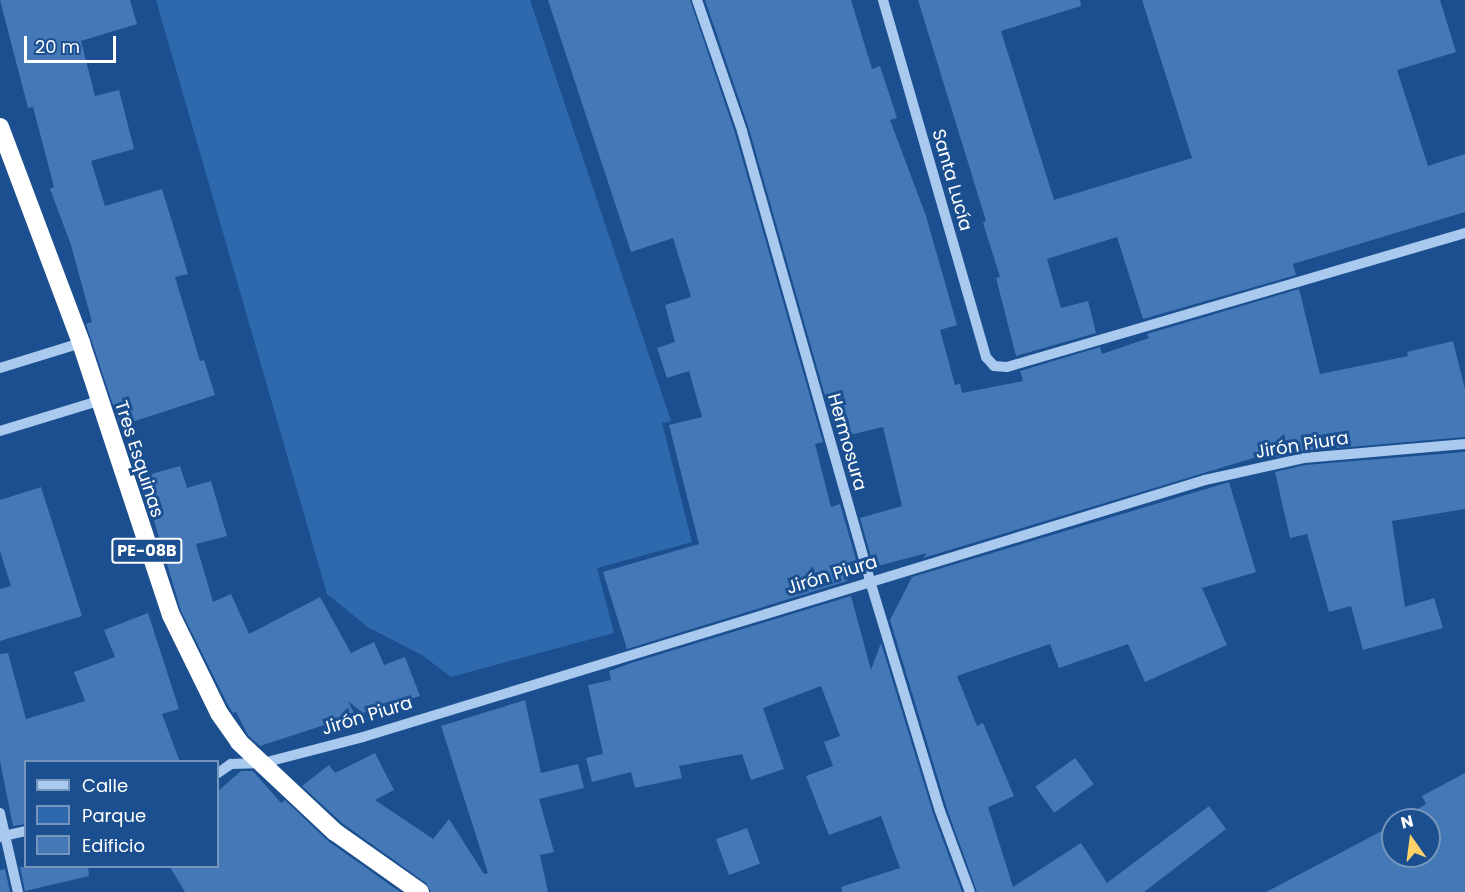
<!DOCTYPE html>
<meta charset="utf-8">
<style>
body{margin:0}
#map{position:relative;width:1465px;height:892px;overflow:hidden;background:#1b4f8f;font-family:Poppins,sans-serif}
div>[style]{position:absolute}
.green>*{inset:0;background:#2e69ad}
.building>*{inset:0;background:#4478b7;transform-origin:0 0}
.minor>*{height:10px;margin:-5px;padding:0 5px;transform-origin:5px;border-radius:5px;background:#a9c9ee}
.highway>*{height:18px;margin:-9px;padding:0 9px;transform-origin:9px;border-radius:9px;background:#fff}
span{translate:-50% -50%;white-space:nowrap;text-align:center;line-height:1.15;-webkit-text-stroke:6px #1b4f8f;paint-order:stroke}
.shield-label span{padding:2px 4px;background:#1b4f8f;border:2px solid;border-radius:4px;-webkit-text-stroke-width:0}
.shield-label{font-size:16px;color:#fff;font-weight:700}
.street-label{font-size:18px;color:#fff}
.legend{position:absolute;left:24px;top:760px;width:195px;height:108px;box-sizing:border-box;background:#1b4f8f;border:2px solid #7695bc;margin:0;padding:8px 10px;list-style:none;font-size:18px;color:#fff}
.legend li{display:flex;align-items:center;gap:12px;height:30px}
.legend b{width:30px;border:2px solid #7695bc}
.north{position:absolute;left:1381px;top:808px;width:60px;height:60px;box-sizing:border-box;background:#1b4f8f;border:2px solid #7695bc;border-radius:50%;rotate:346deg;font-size:16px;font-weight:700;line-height:24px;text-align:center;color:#fff}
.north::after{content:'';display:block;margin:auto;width:21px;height:27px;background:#ffd166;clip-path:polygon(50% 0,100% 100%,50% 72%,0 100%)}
.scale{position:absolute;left:24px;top:36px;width:92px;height:27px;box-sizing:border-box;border:3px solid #fff;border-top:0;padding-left:8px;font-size:18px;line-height:21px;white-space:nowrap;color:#fff;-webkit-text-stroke:4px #1b4f8f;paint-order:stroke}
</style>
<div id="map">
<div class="green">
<div style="clip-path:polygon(156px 0,530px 0,671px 421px,662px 423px,692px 542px,597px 568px,614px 633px,451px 677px,422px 655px,369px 628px,327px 594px)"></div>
</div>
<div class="building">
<div style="clip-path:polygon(0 0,130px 0,137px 24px,81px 41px,95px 96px,119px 90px,134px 149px,91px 161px,105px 206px,162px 189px,188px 274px,175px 277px,200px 361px,204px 360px,215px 395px,120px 426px,86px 324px,92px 322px,71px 245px,50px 189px,54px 187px,33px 107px,28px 108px)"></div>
<div style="clip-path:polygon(548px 0,690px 0,735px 133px,823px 442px,815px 444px,831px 507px,840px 504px,859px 570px,846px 574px,847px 581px,627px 649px,603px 572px,699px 544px,669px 425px,702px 417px,689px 371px,667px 378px,657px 348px,675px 342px,665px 305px,691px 297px,673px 238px,631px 252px)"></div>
<div style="clip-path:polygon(705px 0,851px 0,872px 69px,880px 66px,897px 118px,890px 120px,926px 216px,957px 325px,940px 330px,955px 385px,960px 384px,962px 393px,1023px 381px,1020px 371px,1100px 347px,1102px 354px,1149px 338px,1147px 334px,1299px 289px,1320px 374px,1408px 356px,1407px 352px,1453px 341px,1465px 389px,1465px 437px,1303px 451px,1271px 458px,1270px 453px,923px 558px,927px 553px,874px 567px,860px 518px,902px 506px,883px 427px,837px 438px,749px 129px)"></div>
<div style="clip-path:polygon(918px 0,1080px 0,1081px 6px,1001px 31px,1054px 200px,1192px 158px,1142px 0,1440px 0,1456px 52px,1397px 70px,1428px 166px,1465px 154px,1465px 212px,1293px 264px,1296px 275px,1143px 319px,1117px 237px,1047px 259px,1061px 308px,1088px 301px,1096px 333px,1016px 356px,996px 278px,1000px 277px,983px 223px,986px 221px)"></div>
<div style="clip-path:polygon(1465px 452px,1465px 509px,1392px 521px,1405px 607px,1434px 598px,1443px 628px,1363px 650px,1351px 606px,1329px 612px,1307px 534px,1290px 538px,1275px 472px,1305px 465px)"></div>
<div style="clip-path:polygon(180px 466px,187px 488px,211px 481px,227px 536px,196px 544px,213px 602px,231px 594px,249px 634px,320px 597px,351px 653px,374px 642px,384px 665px,405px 657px,420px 696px,363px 713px,348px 701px,355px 715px,260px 746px,248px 735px,236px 712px,233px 713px,229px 707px,181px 611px,141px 477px)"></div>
<div style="clip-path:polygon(1229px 482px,1256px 572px,1202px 588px,1227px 645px,1145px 682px,1128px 644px,1059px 668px,1050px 644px,957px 676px,977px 726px,983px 723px,1014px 796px,988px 807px,1013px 887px,1081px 843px,1107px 883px,1209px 806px,1226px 829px,1144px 892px,977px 892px,947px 809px,890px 620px,912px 577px)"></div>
<div style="clip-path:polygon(41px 487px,82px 616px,0 641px,0 589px,11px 586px,0 551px,0 500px)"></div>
<div style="clip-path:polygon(851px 596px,871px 670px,881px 643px,933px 813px,962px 892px,842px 892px,841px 887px,900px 868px,881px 816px,829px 835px,806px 776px,833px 766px,824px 742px,840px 736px,821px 686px,763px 708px,784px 769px,751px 780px,742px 754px,679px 766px,682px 778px,635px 788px,631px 772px,592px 782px,586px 758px,603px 754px,588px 685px,611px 680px,609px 671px,631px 663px)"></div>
<div style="clip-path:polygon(148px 613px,179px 709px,162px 714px,180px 762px,26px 762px,26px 824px,13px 826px,0 761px,0 654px,8px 653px,26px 719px,85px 701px,74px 672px,115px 657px,104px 630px)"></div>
<div style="clip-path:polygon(525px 700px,541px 773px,578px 764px,584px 788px,539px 799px,554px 852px,540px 855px,548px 892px,431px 892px,426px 883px,342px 823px,302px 786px,329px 765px,335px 773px,375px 753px,394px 790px,375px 800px,433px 839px,449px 819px,484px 874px,488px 873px,441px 726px)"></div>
<div style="left:1075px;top:758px;width:32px;height:49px;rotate:54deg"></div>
<div style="clip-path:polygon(241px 771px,253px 771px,281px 803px,285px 800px,328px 841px,400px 892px,185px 892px,170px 867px,218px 867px,218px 791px)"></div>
<div style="clip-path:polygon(1465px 773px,1465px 892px,1266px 892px,1393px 825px,1393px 856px,1429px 856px,1429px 820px,1400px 820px,1426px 804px,1422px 796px)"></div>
<div style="left:747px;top:828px;width:38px;height:33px;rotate:70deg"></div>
<div style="clip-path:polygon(20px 867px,88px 867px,89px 876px,25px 891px)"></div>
<div style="clip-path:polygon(5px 869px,10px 892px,0 892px,0 870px)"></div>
</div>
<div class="minor">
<div style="left:697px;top:0;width:139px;rotate:71deg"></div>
<div style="left:742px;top:131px;width:468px;rotate:74.1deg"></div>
<div style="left:870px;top:581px;width:240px;rotate:73.1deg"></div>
<div style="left:940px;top:811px;width:86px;rotate:69.7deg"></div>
<div style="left:883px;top:0;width:372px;rotate:73.9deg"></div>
<div style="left:986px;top:357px;width:12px;rotate:48deg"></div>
<div style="left:994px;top:366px;width:13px;rotate:4deg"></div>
<div style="left:1007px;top:367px;width:477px;rotate:-16.3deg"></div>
<div style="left:0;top:368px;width:85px;rotate:-17.2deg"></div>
<div style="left:0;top:431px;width:102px;rotate:-17deg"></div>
<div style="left:218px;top:773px;width:16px;rotate:-35deg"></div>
<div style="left:231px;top:764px;width:32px;rotate:-2deg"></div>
<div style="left:263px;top:763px;width:103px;rotate:-14.6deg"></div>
<div style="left:363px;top:737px;width:880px;rotate:-16.97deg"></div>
<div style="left:1205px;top:480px;width:101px;rotate:-12.5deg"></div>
<div style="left:1304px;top:458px;width:162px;rotate:-5deg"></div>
<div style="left:0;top:813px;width:81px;rotate:77.2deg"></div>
<div style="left:0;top:837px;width:27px;rotate:-13deg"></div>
</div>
<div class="highway">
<div style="left:0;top:127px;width:231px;rotate:69.4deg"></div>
<div style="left:81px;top:343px;width:287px;rotate:71.7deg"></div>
<div style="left:171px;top:615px;width:109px;rotate:63.9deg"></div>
<div style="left:219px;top:713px;width:35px;rotate:55deg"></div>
<div style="left:239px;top:742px;width:132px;rotate:43.2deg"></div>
<div style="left:335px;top:832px;width:104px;rotate:35.2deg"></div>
</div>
<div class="shield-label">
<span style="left:147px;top:551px">PE-08B</span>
</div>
<div class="street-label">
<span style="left:952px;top:180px;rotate:74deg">Santa Lucía</span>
<span style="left:847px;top:442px;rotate:74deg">Hermosura</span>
<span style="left:1302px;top:445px;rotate:-9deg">Jirón Piura</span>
<span style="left:139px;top:459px;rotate:72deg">Tres Esquinas</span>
<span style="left:832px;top:575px;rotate:-17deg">Jirón Piura</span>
<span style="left:367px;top:716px;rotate:-17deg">Jirón Piura</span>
</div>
<ul class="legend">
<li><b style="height:8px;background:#a9c9ee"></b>Calle</li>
<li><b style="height:16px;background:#2e69ad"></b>Parque</li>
<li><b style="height:16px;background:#4478b7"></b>Edificio</li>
</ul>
<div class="north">N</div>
<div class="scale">20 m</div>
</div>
